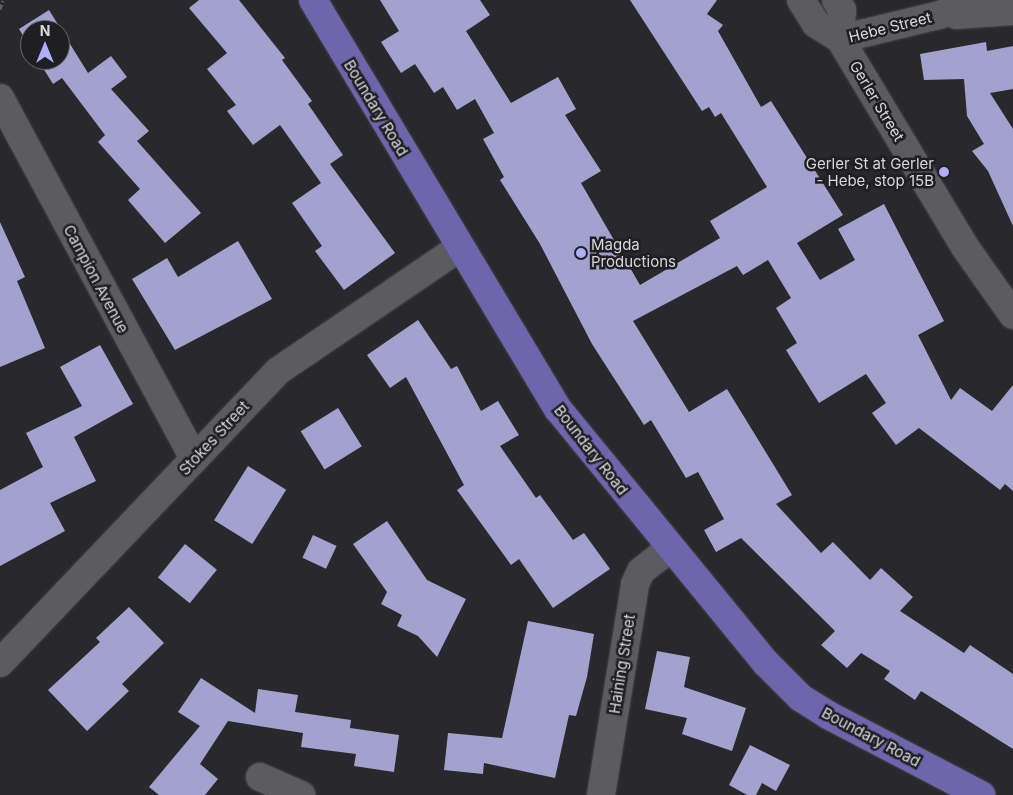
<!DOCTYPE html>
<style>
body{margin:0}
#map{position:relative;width:1013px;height:795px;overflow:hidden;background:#29292d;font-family:Inter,sans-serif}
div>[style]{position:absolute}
.building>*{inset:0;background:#a3a2ce;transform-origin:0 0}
.path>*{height:3px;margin-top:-1.5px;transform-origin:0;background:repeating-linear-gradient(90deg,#616165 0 5px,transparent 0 7.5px)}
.roads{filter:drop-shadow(0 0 1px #454548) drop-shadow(0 0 1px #454548)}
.minor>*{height:28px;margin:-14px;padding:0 14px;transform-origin:14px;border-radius:14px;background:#5b5b60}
.major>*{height:28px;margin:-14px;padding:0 14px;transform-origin:14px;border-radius:14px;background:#6e65ad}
.dots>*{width:14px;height:14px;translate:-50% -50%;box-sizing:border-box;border:2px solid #1f1f23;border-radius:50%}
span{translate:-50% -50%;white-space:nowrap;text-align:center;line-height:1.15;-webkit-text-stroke:5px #1f1f23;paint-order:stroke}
.street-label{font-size:15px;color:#d8d8db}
.poi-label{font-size:15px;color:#d8d8db}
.right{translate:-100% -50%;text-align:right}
.left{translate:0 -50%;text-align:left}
.north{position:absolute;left:20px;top:20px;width:50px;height:50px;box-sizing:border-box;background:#1f1f23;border:1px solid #69696d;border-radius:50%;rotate:0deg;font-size:14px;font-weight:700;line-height:20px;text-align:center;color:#d8d8db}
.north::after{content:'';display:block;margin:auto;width:18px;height:22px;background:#b0aefa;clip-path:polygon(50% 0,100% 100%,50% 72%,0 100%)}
</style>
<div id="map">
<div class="building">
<div style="clip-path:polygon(199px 0,239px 0,285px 58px,282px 60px,312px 101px,308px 104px,343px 155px,330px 164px,395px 253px,344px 290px,315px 251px,322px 246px,292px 203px,321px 183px,280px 125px,253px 145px,227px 111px,236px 105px,207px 69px,227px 53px,189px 8px)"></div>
<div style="clip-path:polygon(380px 0,480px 0,490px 15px,466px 31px,511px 103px,558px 77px,576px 109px,565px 115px,601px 171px,581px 183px,640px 285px,720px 238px,710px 221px,767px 187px,721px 113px,715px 117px,709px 107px,702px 111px,630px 0,717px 0,707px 14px,723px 25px,718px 31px,761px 107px,771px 101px,843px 215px,797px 243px,820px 280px,855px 260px,838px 229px,884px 204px,944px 321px,918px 335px,951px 400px,960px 388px,992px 411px,1013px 385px,1013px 491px,1005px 484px,1000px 490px,919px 428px,896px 445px,872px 413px,886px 403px,866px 374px,819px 403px,786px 350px,797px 343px,776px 308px,791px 298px,768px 260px,743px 275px,737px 266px,633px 321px,689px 412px,727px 389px,792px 495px,776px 504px,821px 553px,833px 542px,870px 580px,881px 568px,913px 597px,900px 611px,964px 653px,970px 645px,1013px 674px,1013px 749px,921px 691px,915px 700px,884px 679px,890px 671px,861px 653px,847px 668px,821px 645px,835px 631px,741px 538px,716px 552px,704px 530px,724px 519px,698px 472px,686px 478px,651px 420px,644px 425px,592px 344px,540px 244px,500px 180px,504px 177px,483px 139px,494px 133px,475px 99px,457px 110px,443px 87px,434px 93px,415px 64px,401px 73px,381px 42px,399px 31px)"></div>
<div style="clip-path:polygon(49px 10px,88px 73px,111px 56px,127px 77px,111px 89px,149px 131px,137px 141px,201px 213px,165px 243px,128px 200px,140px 189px,98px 142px,105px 135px,62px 78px,53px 84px,38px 60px,60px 60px,60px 30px,30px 30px,30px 47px,19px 29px)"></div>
<div style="clip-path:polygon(986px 42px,987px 51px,1013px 46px,1013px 89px,990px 93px,1013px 129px,1013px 226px,988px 171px,972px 151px,984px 144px,967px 116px,964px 79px,924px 80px,920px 54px)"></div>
<div style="clip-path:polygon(0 222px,25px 277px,17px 281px,45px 348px,0 367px)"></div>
<div style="clip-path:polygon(238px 241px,272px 299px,175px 350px,132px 279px,167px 258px,178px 277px)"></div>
<div style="clip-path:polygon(418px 320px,451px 369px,457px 366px,481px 411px,498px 401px,519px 435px,500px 446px,536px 498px,540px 495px,573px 540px,584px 533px,610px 569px,553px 608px,519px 559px,511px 565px,457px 490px,464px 485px,406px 377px,390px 388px,367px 355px)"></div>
<div style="clip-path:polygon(100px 345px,133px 404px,74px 437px,96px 481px,50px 503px,65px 531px,0 566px,0 490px,43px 467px,26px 433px,82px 406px,60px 367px)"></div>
<div style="left:338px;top:408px;width:45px;height:44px;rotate:58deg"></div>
<div style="left:248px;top:466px;width:45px;height:64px;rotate:32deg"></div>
<div style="clip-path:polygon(387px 521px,427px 580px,466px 599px,437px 657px,418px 636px,397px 626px,402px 615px,381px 604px,387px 592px,353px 544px)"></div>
<div style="left:313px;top:535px;width:26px;height:25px;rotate:25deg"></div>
<div style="left:185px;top:544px;width:41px;height:43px;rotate:39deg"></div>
<div style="clip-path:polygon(129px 607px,164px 643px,122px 684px,129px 691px,87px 731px,48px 690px,100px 642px,96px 638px)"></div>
<div style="clip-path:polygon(528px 621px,594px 634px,587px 677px,576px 716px,569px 715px,555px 778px,484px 763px,483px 774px,444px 770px,448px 733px,502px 738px)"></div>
<div style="clip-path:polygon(657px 651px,690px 657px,684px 687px,746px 708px,732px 751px,682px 734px,687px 718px,645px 709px)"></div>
<div style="clip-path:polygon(201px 678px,255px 713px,258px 689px,298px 695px,295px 712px,351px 720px,350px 728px,399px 735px,394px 772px,354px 766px,356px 754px,301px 747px,303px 733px,228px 721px,200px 764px,218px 779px,205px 795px,159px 795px,149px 787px,200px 726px,178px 712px)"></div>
<div style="clip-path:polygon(750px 745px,790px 765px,776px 791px,762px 783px,756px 795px,747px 795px,729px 785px)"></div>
</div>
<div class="path">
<div style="left:0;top:9px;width:9px;rotate:-72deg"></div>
</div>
<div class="roads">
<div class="minor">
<div style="left:801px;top:0;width:28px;rotate:58deg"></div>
<div style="left:816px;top:24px;width:28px;rotate:32deg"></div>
<div style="left:840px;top:39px;width:243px;rotate:59deg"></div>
<div style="left:965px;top:247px;width:83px;rotate:54.8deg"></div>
<div style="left:836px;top:0;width:12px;rotate:59deg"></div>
<div style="left:842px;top:10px;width:29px;rotate:94deg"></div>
<div style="left:956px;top:15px;width:57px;rotate:-4deg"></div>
<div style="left:840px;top:39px;width:102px;rotate:-13.6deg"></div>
<div style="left:939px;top:15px;width:43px;rotate:-20.6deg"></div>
<div style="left:0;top:98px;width:410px;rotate:61.7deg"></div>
<div style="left:0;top:663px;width:403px;rotate:-46.4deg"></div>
<div style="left:278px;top:371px;width:219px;rotate:-34.2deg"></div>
<div style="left:260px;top:777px;width:45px;rotate:23.7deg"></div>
<div style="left:601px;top:795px;width:214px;rotate:-80.8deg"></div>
<div style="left:635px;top:584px;width:14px;rotate:-65deg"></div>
<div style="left:641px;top:571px;width:37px;rotate:-38deg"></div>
</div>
<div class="major">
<div style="left:313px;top:0;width:477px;rotate:59.1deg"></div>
<div style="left:558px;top:409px;width:328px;rotate:50.7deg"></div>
<div style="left:766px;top:663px;width:49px;rotate:45deg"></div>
<div style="left:801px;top:698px;width:32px;rotate:32deg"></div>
<div style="left:828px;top:715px;width:173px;rotate:27.6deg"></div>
</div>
</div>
<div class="dots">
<div style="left:944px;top:172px;background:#b0aefa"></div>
<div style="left:581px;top:253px;background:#b0aefa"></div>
</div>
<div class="street-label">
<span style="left:890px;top:27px;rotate:-14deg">Hebe Street</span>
<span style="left:877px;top:101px;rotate:59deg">Gerler Street</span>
<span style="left:376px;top:108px;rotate:59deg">Boundary Road</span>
<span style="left:96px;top:279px;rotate:62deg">Campion Avenue</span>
<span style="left:214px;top:438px;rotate:-47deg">Stokes Street</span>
<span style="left:591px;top:450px;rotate:52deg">Boundary Road</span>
<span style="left:622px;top:664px;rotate:-81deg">Haining Street</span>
<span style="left:871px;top:737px;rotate:28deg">Boundary Road</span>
</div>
<div class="poi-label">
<span class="right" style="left:934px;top:172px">Gerler St at Gerler<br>- Hebe, stop 15B</span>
<span class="left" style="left:591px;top:253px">Magda<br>Productions</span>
</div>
<div class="north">N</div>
</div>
